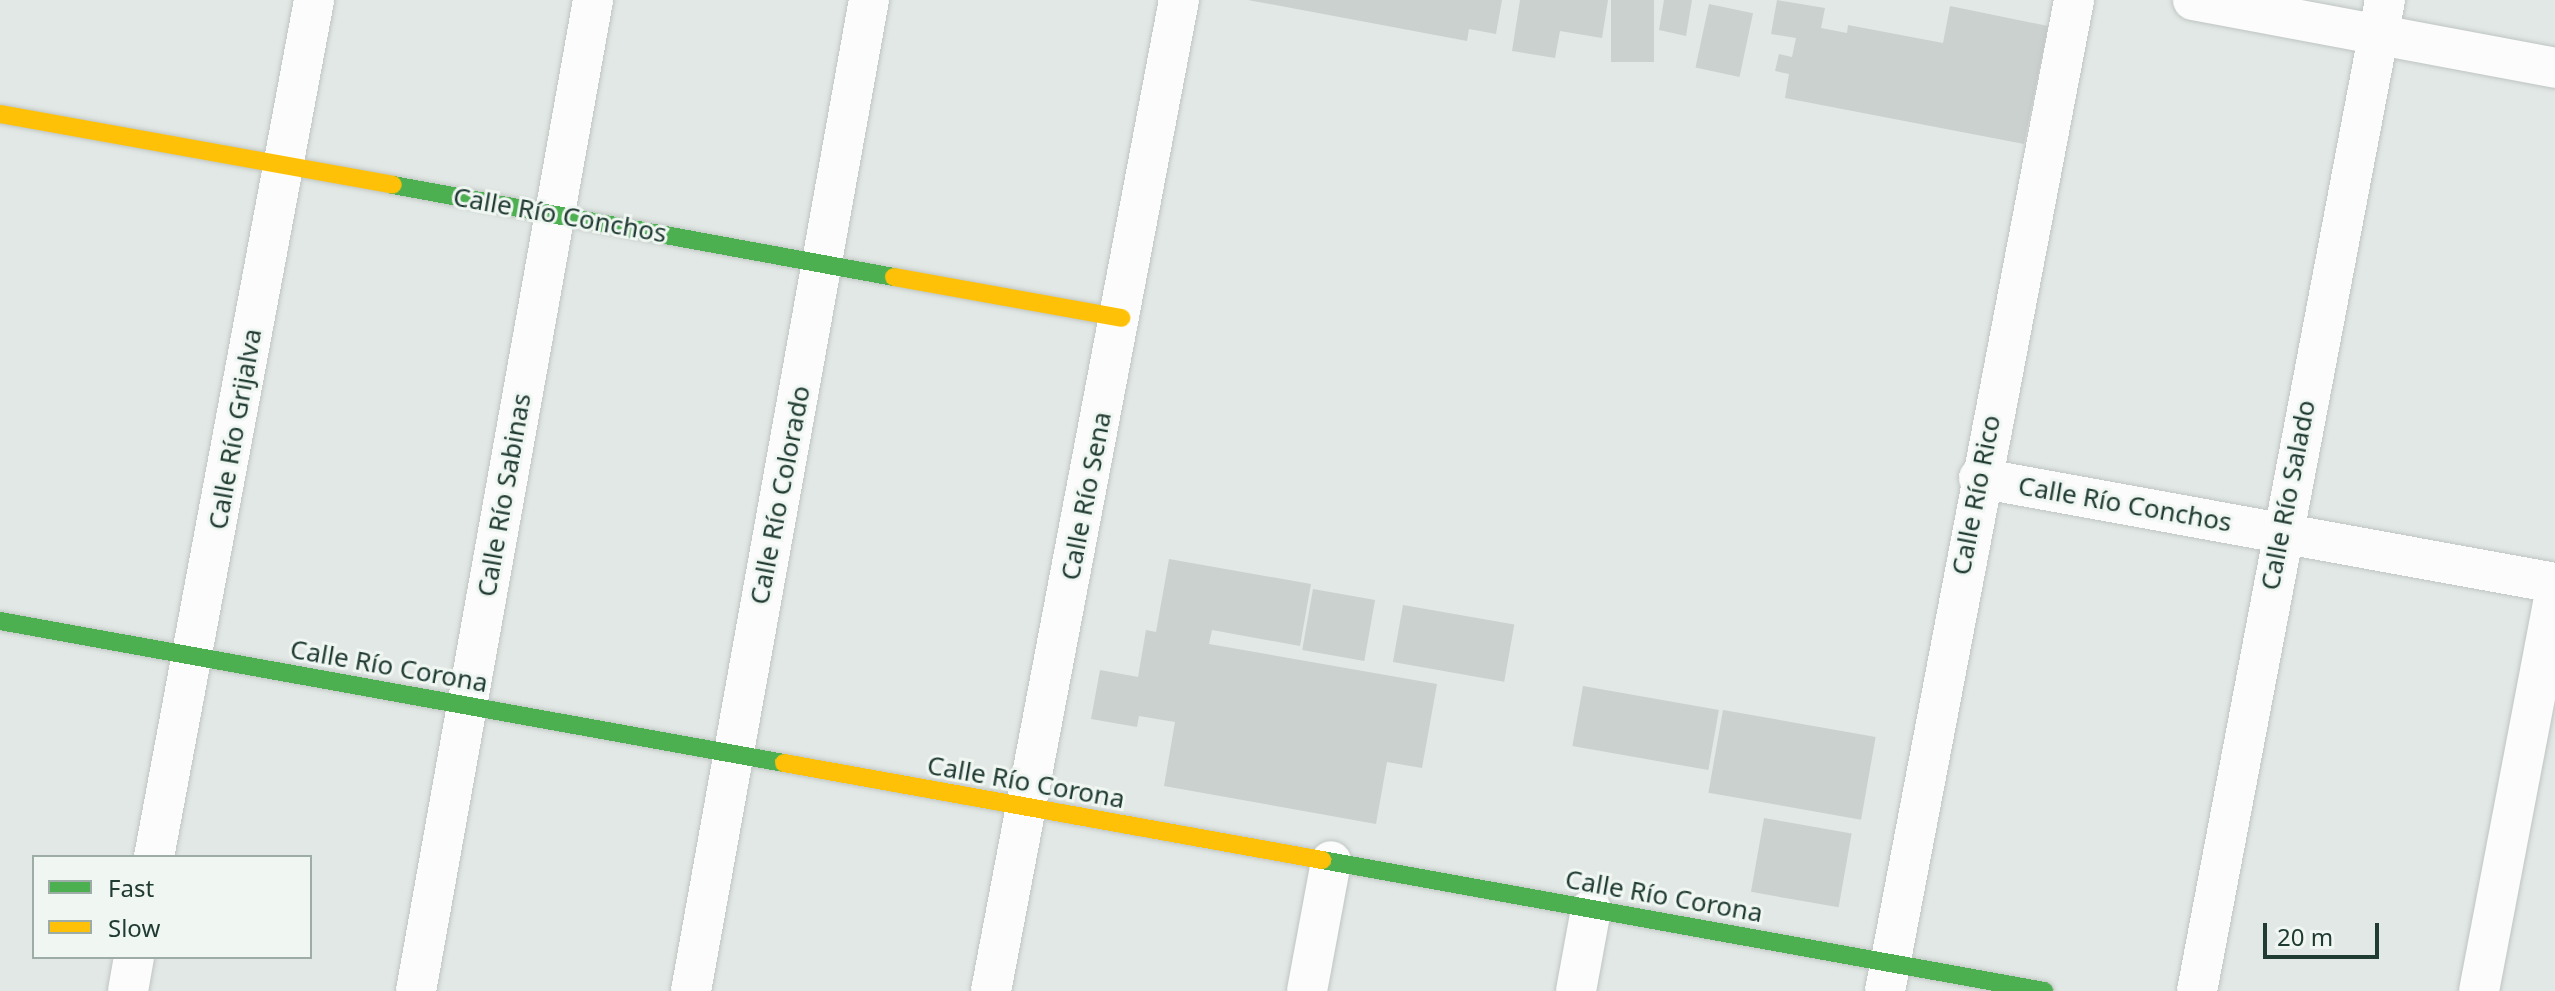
<!DOCTYPE html>
<meta charset="utf-8">
<style>
body{margin:0}
#map{position:relative;width:2555px;height:991px;overflow:hidden;background:#e2e8e5;font-family:"Noto Sans",sans-serif}
div>[style]{position:absolute}
.building>*{inset:0;background:#cbd1ce;transform-origin:0 0}
.roads{filter:drop-shadow(0 0 2px #bfc5c2) drop-shadow(0 0 2px #bfc5c2)}
.street>*{height:40px;margin:-20px;padding:0 20px;transform-origin:20px;border-radius:20px;background:#fbfcfb}
.fast>*{height:18px;margin:-9px;padding:0 9px;transform-origin:9px;border-radius:9px;background:#4caf50}
.slow>*{height:18px;margin:-9px;padding:0 9px;transform-origin:9px;border-radius:9px;background:#ffc107}
span{translate:-50% -50%;white-space:nowrap;text-align:center;line-height:1.15;-webkit-text-stroke:6px #f0f7f3;paint-order:stroke}
.street-label{font-size:26px;color:#203b32}
.legend{position:absolute;left:32px;top:855px;width:280px;height:104px;box-sizing:border-box;background:#f0f7f3;border:2px solid #9daca6;margin:0;padding:10px 14px;list-style:none;font-size:24px;color:#203b32}
.legend li{display:flex;align-items:center;gap:16px;height:40px}
.legend b{width:40px;border:2px solid #9daca6}
.scale{position:absolute;left:2263px;top:923px;width:116px;height:36px;box-sizing:border-box;border:4px solid #203b32;border-top:0;padding-left:10px;font-size:24px;line-height:28px;white-space:nowrap;color:#203b32;-webkit-text-stroke:6px #f0f7f3;paint-order:stroke}
</style>
<div id="map">
<div class="building">
<div style="clip-path:polygon(1248px 0,1502px 0,1496px 34px,1469px 29px,1467px 41px)"></div>
<div style="clip-path:polygon(1520px 0,1608px 0,1602px 38px,1560px 31px,1555px 58px,1512px 51px)"></div>
<div style="left:1611px;top:0;width:43px;height:62px"></div>
<div style="clip-path:polygon(1664px 0,1692px 0,1686px 36px,1659px 30px)"></div>
<div style="clip-path:polygon(1777px 0,1825px 8px,1821px 28px,1847px 33px,1848px 25px,1943px 43px,1950px 6px,2048px 26px,2024px 144px,1785px 98px,1789px 74px,1775px 71px,1779px 54px,1792px 57px,1796px 38px,1771px 34px)"></div>
<div style="left:1709px;top:4px;width:45px;height:65px;rotate:12deg"></div>
<div style="clip-path:polygon(1169px 559px,1311px 584px,1300px 646px,1212px 630px,1209px 644px,1437px 684px,1422px 768px,1387px 762px,1376px 824px,1164px 786px,1175px 722px,1139px 716px,1137px 727px,1091px 719px,1100px 670px,1138px 677px,1146px 630px,1156px 632px)"></div>
<div style="left:1313px;top:589px;width:63px;height:62px;rotate:10deg"></div>
<div style="left:1403px;top:605px;width:113px;height:58px;rotate:10deg"></div>
<div style="left:1583px;top:686px;width:138px;height:61px;rotate:10deg"></div>
<div style="left:1723px;top:710px;width:155px;height:84px;rotate:10deg"></div>
<div style="left:1764px;top:818px;width:89px;height:75px;rotate:10deg"></div>
</div>
<div class="roads">
<div class="street">
<div style="left:2193px;top:0;width:368px;rotate:10.6deg"></div>
<div style="left:1979px;top:478px;width:585px;rotate:10.33deg"></div>
<div style="left:154px;top:857px;width:872px;rotate:-79.42deg"></div>
<div style="left:128px;top:991px;width:35px;rotate:-80deg"></div>
<div style="left:416px;top:991px;width:1007px;rotate:-79.87deg"></div>
<div style="left:691px;top:991px;width:1007px;rotate:-79.82deg"></div>
<div style="left:991px;top:991px;width:1009px;rotate:-79.26deg"></div>
<div style="left:1307px;top:991px;width:132px;rotate:-79.5deg"></div>
<div style="left:1576px;top:991px;width:83px;rotate:-79.6deg"></div>
<div style="left:1885px;top:991px;width:1009px;rotate:-79.2deg"></div>
<div style="left:2197px;top:991px;width:1009px;rotate:-79.26deg"></div>
<div style="left:2479px;top:991px;width:406px;rotate:-79.2deg"></div>
</div>
<div class="fast">
<div style="left:393px;top:185px;width:509px;rotate:10.41deg"></div>
<div style="left:0;top:621px;width:797px;rotate:10.27deg"></div>
<div style="left:1322px;top:860px;width:734px;rotate:10.28deg"></div>
</div>
<div class="slow">
<div style="left:0;top:114px;width:399px;rotate:10.2deg"></div>
<div style="left:894px;top:277px;width:231px;rotate:10.2deg"></div>
<div style="left:784px;top:763px;width:547px;rotate:10.22deg"></div>
</div>
</div>
<div class="street-label">
<span style="left:560px;top:215px;rotate:10deg">Calle Río Conchos</span>
<span style="left:235px;top:429px;rotate:-80deg">Calle Río Grijalva</span>
<span style="left:504px;top:495px;rotate:-80deg">Calle Río Sabinas</span>
<span style="left:780px;top:495px;rotate:-79deg">Calle Río Colorado</span>
<span style="left:1976px;top:495px;rotate:-79deg">Calle Río Rico</span>
<span style="left:2288px;top:495px;rotate:-79deg">Calle Río Salado</span>
<span style="left:1086px;top:496px;rotate:-79deg">Calle Río Sena</span>
<span style="left:2125px;top:504px;rotate:10deg">Calle Río Conchos</span>
<span style="left:389px;top:666px;rotate:10deg">Calle Río Corona</span>
<span style="left:1026px;top:782px;rotate:10deg">Calle Río Corona</span>
<span style="left:1664px;top:896px;rotate:10deg">Calle Río Corona</span>
</div>
<ul class="legend">
<li><b style="height:10px;background:#4caf50"></b>Fast</li>
<li><b style="height:10px;background:#ffc107"></b>Slow</li>
</ul>
<div class="scale">20 m</div>
</div>
